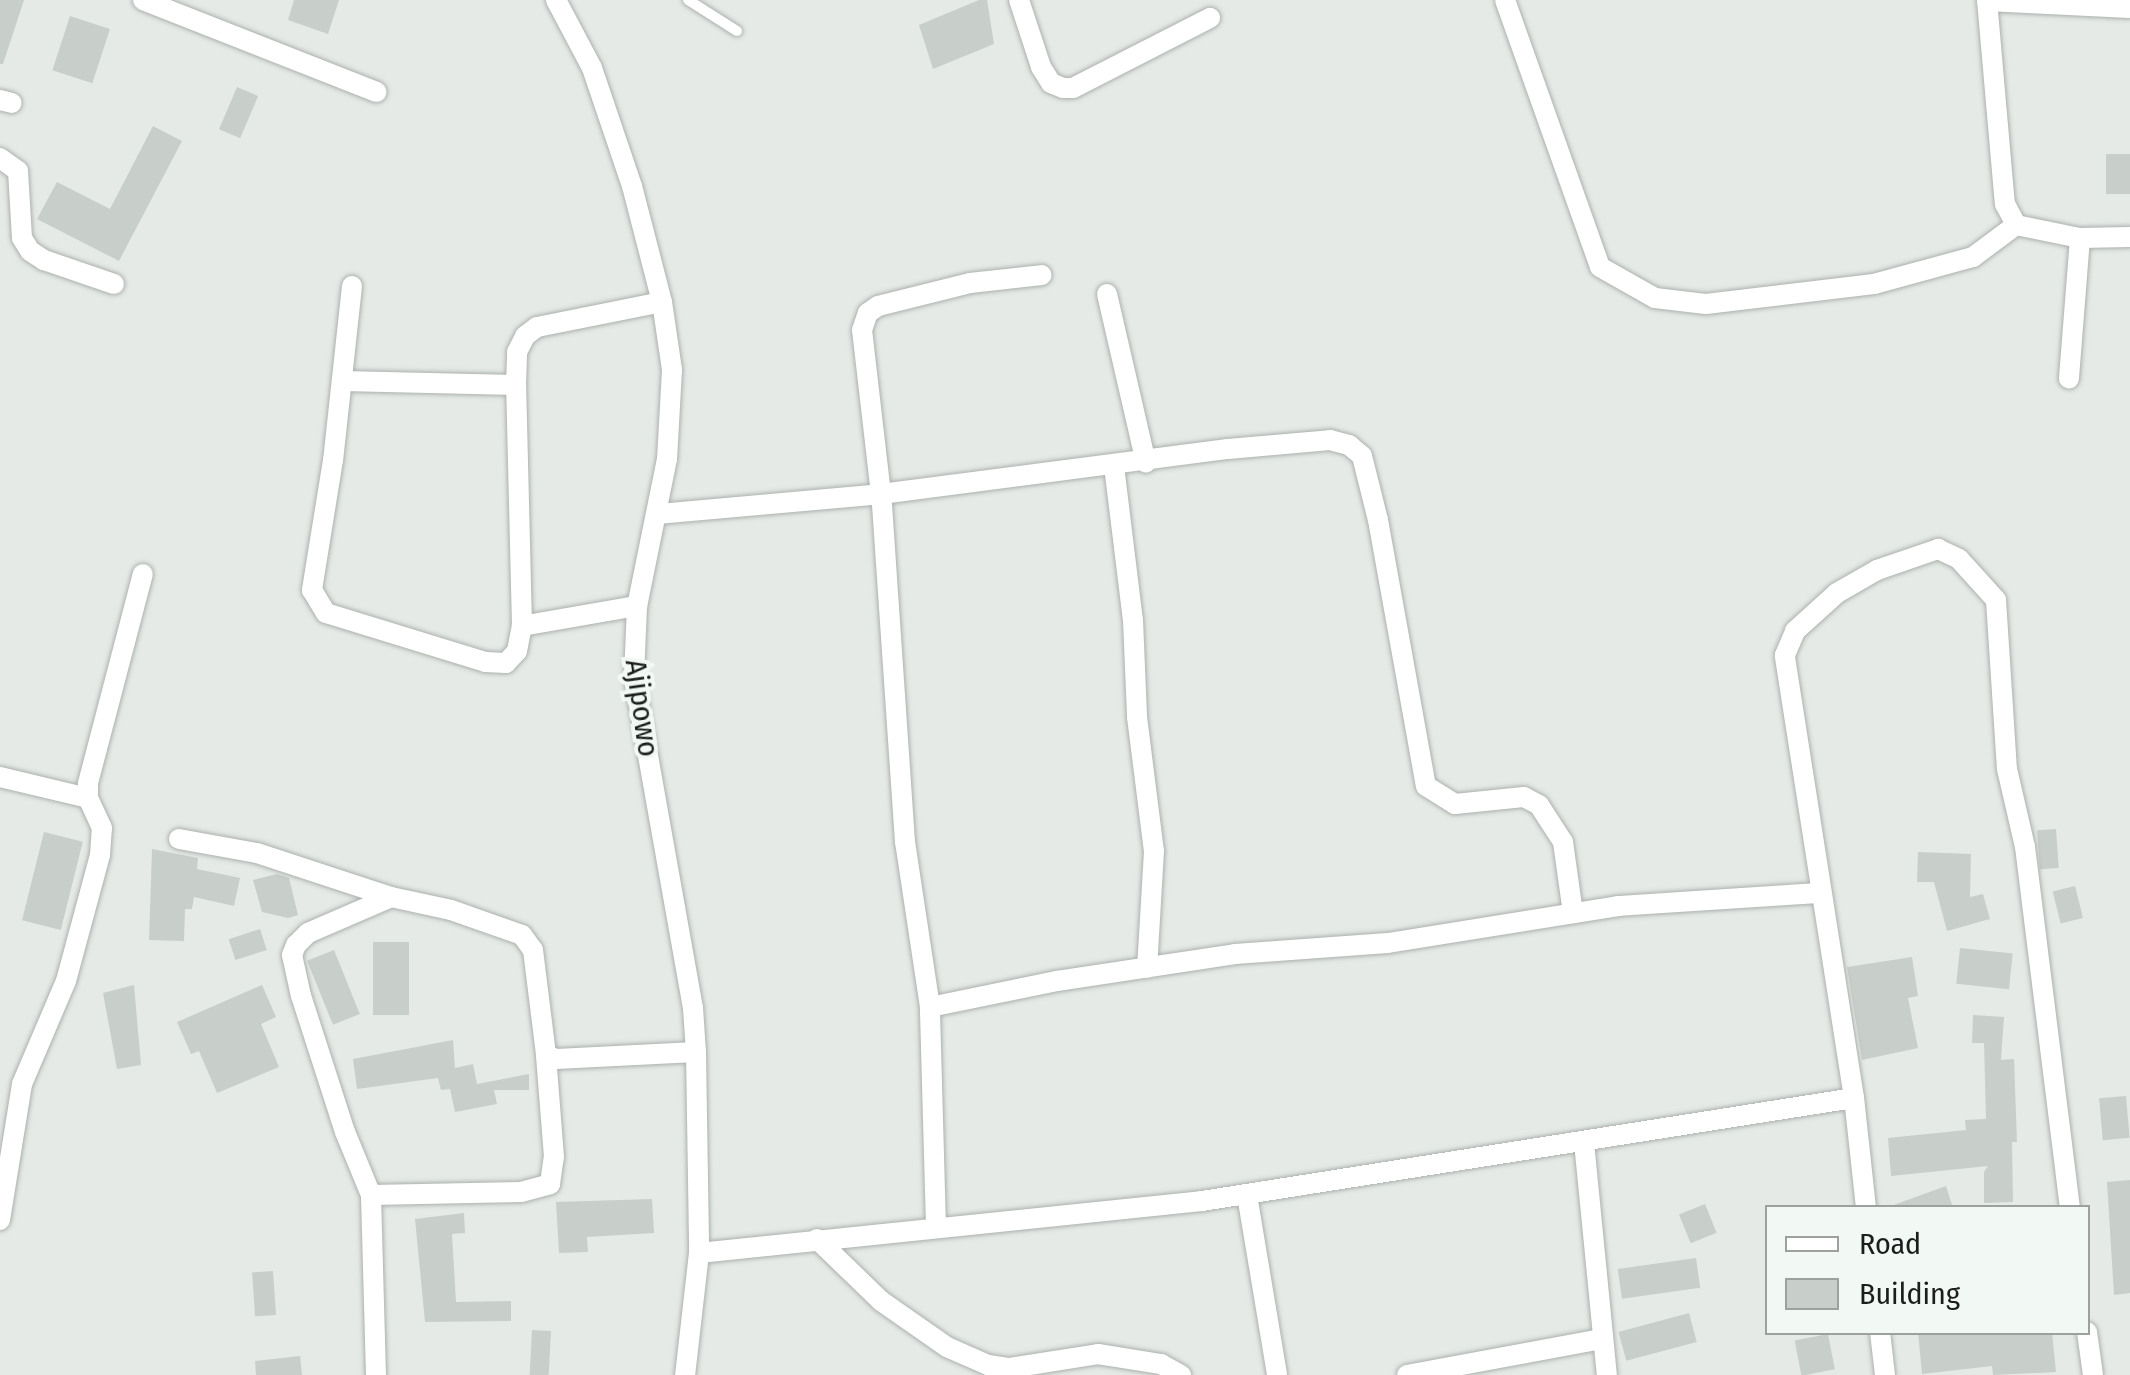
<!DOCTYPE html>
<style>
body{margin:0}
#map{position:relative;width:2130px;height:1375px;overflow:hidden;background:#e5eae6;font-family:"Fira Sans Condensed",sans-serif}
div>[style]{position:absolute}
.building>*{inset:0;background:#c8ceca;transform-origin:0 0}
.roads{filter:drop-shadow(0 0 2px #acb1ad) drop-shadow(0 0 2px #acb1ad)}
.service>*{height:10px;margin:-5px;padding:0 5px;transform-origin:5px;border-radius:5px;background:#fff}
.minor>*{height:20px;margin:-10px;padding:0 10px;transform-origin:10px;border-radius:10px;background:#fff}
span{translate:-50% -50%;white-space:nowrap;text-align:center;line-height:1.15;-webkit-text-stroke:8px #f2f8f3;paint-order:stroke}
.street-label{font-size:30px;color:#1c1e1d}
.legend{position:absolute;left:1765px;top:1205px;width:325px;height:130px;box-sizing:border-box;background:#f2f8f3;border:2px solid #9ca19d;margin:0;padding:12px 18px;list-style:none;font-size:30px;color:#1c1e1d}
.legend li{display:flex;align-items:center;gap:20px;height:50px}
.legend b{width:50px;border:2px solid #9ca19d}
</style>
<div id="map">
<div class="building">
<div style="clip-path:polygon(0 0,24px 0,3px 64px,0 64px)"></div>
<div style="clip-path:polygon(294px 0,339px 0,328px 34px,288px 20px)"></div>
<div style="clip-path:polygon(979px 0,987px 0,994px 44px,933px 69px,919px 25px)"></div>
<div style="left:70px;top:16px;width:42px;height:57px;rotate:18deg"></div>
<div style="left:237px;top:87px;width:23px;height:46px;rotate:23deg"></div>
<div style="clip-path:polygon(153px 126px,182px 141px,119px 261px,37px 219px,57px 182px,110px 209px)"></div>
<div style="left:2130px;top:154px;width:40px;height:24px;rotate:90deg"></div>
<div style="left:2056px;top:829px;width:39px;height:19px;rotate:86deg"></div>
<div style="left:44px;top:832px;width:40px;height:91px;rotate:14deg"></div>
<div style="clip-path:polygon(152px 849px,198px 858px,197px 869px,240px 878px,234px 906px,194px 897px,192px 909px,185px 909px,184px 941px,149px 940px)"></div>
<div style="clip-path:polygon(1918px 852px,1971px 854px,1970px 897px,1983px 894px,1990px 919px,1947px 931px,1934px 882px,1917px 882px)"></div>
<div style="clip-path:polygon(277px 874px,289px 878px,298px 915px,288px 918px,262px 912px,253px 880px)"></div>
<div style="left:2075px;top:886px;width:33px;height:23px;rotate:76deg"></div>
<div style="left:260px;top:929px;width:22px;height:33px;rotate:72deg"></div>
<div style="left:373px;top:942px;width:36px;height:73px"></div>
<div style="left:1960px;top:948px;width:53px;height:36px;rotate:6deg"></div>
<div style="left:334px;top:950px;width:69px;height:29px;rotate:68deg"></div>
<div style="clip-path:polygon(1912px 957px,1918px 996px,1908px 998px,1918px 1048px,1862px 1060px,1847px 967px)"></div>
<div style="clip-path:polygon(134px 985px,141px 1065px,117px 1069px,103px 993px)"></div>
<div style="clip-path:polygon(262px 985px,276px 1017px,261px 1024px,279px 1067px,217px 1093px,199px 1051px,191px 1054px,177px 1022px)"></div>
<div style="clip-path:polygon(1973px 1015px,2004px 1017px,2001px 1060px,2014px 1059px,2017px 1142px,2012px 1142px,2013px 1202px,1984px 1203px,1984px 1172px,1988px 1166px,1891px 1176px,1888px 1138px,1966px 1130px,1965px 1120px,1986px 1119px,1984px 1043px,1972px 1043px)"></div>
<div style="clip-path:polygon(453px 1040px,455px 1068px,473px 1064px,477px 1084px,529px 1074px,529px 1090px,494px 1090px,497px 1104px,455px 1112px,450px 1089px,441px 1090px,438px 1078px,357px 1089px,353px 1059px)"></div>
<div style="left:2126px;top:1096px;width:42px;height:27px;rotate:85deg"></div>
<div style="clip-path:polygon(2130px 1180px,2130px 1293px,2114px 1295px,2107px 1182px)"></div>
<div style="clip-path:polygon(1946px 1186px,1953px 1208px,1891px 1208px,1891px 1206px)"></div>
<div style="clip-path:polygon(652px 1199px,654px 1233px,587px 1237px,588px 1252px,559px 1253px,556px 1202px)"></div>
<div style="left:1705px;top:1204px;width:31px;height:28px;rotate:68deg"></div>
<div style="clip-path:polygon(464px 1213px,465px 1233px,452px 1234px,456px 1302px,511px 1301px,511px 1321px,425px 1322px,415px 1219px)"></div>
<div style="left:1696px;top:1258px;width:30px;height:79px;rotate:82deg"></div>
<div style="left:273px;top:1271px;width:44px;height:21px;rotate:86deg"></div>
<div style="left:1689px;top:1313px;width:30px;height:73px;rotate:75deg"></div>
<div style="left:532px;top:1330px;width:19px;height:45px;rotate:3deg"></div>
<div style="clip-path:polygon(1918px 1332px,2052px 1332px,2056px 1372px,1993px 1375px,1992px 1366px,1922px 1374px)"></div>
<div style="left:1828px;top:1334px;width:36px;height:34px;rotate:79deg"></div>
<div style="clip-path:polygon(300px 1356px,302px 1375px,256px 1375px,255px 1361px)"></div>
</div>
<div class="roads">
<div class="service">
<div style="left:688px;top:0;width:58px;rotate:32.3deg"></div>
</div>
<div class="minor">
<div style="left:143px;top:0;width:251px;rotate:21.5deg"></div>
<div style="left:556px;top:0;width:77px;rotate:62.1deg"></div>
<div style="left:592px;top:68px;width:125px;rotate:71.3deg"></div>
<div style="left:632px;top:186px;width:120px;rotate:75.5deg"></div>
<div style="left:662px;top:302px;width:69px;rotate:81.6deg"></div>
<div style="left:672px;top:370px;width:89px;rotate:93.2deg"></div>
<div style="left:667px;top:459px;width:150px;rotate:101.5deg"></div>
<div style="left:637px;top:606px;width:71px;rotate:92.4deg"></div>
<div style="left:634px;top:677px;width:336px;rotate:79.9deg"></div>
<div style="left:693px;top:1008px;width:44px;rotate:86.1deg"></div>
<div style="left:696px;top:1052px;width:201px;rotate:89.1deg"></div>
<div style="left:699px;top:1253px;width:123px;rotate:96.5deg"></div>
<div style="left:1019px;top:0;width:71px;rotate:71.8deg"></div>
<div style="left:1041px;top:67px;width:19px;rotate:58deg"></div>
<div style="left:1051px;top:83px;width:13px;rotate:23deg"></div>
<div style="left:1063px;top:88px;width:10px"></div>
<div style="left:1073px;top:88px;width:154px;rotate:-27.1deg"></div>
<div style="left:1505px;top:0;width:283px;rotate:70.4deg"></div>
<div style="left:1600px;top:267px;width:63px;rotate:29.4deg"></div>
<div style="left:1655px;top:298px;width:51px;rotate:6.7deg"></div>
<div style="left:1706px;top:304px;width:169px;rotate:-6.8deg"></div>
<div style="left:1874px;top:284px;width:103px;rotate:-15.3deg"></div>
<div style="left:1973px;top:257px;width:54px;rotate:-36.7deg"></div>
<div style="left:1987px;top:0;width:205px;rotate:85deg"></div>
<div style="left:2005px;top:204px;width:24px;rotate:62deg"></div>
<div style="left:2016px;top:225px;width:65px;rotate:11.5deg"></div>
<div style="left:2080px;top:238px;width:141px;rotate:94.5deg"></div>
<div style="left:1987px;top:1px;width:143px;rotate:2.8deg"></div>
<div style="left:0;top:100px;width:12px;rotate:14deg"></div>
<div style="left:0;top:158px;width:22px;rotate:36deg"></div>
<div style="left:18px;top:171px;width:67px;rotate:86.6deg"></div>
<div style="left:22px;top:238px;width:15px;rotate:58deg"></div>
<div style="left:30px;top:251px;width:17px;rotate:33deg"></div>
<div style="left:44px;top:260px;width:74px;rotate:18.9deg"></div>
<div style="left:2080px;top:238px;width:50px;rotate:-1.1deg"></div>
<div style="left:352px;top:286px;width:175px;rotate:96.2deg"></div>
<div style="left:333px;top:460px;width:132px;rotate:99.2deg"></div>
<div style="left:312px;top:590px;width:27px;rotate:59deg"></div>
<div style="left:326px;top:613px;width:166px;rotate:17.1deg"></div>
<div style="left:485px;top:662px;width:21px;rotate:3deg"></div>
<div style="left:506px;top:663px;width:16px;rotate:-47deg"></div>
<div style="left:517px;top:651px;width:25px;rotate:-79deg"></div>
<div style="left:522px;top:626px;width:241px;rotate:-91.4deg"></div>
<div style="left:1107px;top:294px;width:173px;rotate:77deg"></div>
<div style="left:342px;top:381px;width:174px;rotate:1.3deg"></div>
<div style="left:516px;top:385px;width:33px;rotate:-88deg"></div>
<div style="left:517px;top:352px;width:18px;rotate:-63deg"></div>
<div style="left:525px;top:336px;width:15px;rotate:-37deg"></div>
<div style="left:537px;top:327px;width:127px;rotate:-11.3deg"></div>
<div style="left:1114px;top:466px;width:155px;rotate:83deg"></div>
<div style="left:1133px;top:620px;width:97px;rotate:87.6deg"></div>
<div style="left:1137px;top:717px;width:135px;rotate:82.8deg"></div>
<div style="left:1154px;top:851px;width:117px;rotate:93.4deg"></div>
<div style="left:658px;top:514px;width:224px;rotate:-5.1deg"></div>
<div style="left:881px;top:494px;width:350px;rotate:-7.4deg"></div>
<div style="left:1228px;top:449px;width:102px;rotate:-5deg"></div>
<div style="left:1330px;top:440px;width:20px;rotate:15deg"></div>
<div style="left:1349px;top:445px;width:17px;rotate:40deg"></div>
<div style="left:1362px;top:456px;width:66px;rotate:76deg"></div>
<div style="left:1378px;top:520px;width:270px;rotate:79.8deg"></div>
<div style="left:1426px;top:786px;width:34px;rotate:32deg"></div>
<div style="left:1455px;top:804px;width:69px;rotate:-5.8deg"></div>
<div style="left:1524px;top:797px;width:17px;rotate:28deg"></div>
<div style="left:1539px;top:805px;width:44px;rotate:57deg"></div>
<div style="left:1563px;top:842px;width:72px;rotate:82deg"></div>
<div style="left:522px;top:626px;width:117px;rotate:-9.9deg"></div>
<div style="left:0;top:777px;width:90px;rotate:13.4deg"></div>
<div style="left:88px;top:798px;width:15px;rotate:-90deg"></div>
<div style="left:88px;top:783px;width:216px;rotate:-75.3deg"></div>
<div style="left:179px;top:839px;width:79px;rotate:10.2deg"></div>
<div style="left:257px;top:853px;width:141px;rotate:18.2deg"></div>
<div style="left:930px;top:1007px;width:130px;rotate:-11.6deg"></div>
<div style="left:1057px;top:981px;width:180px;rotate:-8.6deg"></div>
<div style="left:1235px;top:954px;width:153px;rotate:-4.1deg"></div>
<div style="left:1388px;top:943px;width:233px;rotate:-9.1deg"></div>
<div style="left:1618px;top:906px;width:202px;rotate:-3.7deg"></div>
<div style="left:1584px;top:1142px;width:234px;rotate:84.4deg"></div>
<div style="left:371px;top:1195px;width:150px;rotate:-1.1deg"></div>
<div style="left:521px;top:1192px;width:30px;rotate:-15deg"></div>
<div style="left:550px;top:1184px;width:27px;rotate:-82deg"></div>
<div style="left:554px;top:1157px;width:102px;rotate:-94.5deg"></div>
<div style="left:1247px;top:1195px;width:182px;rotate:80.5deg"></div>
<div style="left:1866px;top:1208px;width:111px;rotate:-96.2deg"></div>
<div style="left:1854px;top:1098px;width:448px;rotate:-98.9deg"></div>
<div style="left:1785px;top:655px;width:26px;rotate:-67deg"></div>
<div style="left:1795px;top:631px;width:57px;rotate:-42.1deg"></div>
<div style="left:1837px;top:593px;width:46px;rotate:-29.9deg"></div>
<div style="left:1877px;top:570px;width:65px;rotate:-19deg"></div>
<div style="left:1938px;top:549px;width:23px;rotate:25deg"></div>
<div style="left:1959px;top:559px;width:55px;rotate:47.9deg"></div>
<div style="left:1996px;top:600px;width:169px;rotate:86.3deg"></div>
<div style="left:2007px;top:769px;width:80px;rotate:77deg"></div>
<div style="left:2025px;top:847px;width:364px;rotate:82.9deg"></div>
<div style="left:0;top:1220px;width:138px;rotate:-80.8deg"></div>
<div style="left:22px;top:1084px;width:112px;rotate:-66.9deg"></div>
<div style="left:66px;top:981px;width:131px;rotate:-74.9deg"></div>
<div style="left:100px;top:855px;width:27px;rotate:-86deg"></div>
<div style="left:102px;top:828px;width:33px;rotate:-115deg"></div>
<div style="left:936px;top:1227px;width:220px;rotate:-91.6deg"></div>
<div style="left:930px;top:1007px;width:167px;rotate:-98.6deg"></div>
<div style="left:905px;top:842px;width:349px;rotate:-93.9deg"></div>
<div style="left:881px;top:494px;width:165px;rotate:-96.6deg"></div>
<div style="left:862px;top:330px;width:18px;rotate:-71deg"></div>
<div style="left:868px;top:313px;width:12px;rotate:-35deg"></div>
<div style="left:878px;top:306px;width:95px;rotate:-14deg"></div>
<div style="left:970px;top:283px;width:72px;rotate:-6.3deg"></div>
<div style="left:817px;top:1239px;width:89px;rotate:44.1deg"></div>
<div style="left:881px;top:1301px;width:80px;rotate:34.9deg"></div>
<div style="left:947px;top:1347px;width:45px;rotate:23.7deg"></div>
<div style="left:988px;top:1365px;width:22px;rotate:8deg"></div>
<div style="left:1010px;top:1368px;width:89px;rotate:-9deg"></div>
<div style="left:1098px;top:1354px;width:64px;rotate:9deg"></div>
<div style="left:1161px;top:1364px;width:23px;rotate:29deg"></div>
<div style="left:699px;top:1253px;width:506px;rotate:-5.9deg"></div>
<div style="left:1202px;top:1201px;width:660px;rotate:-8.98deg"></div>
<div style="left:1880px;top:1332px;width:43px;rotate:83.4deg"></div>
<div style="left:2087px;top:1332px;width:43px;rotate:82.1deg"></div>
<div style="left:376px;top:1375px;width:180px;rotate:-91.6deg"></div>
<div style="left:371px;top:1195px;width:68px;rotate:-112.4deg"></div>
<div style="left:345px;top:1132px;width:143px;rotate:-107.9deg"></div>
<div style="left:301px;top:996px;width:42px;rotate:-102.4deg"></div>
<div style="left:292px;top:955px;width:11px;rotate:-68deg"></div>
<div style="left:296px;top:945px;width:17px;rotate:-45deg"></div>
<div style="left:308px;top:933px;width:90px;rotate:-23.4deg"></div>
<div style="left:391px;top:897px;width:61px;rotate:12.2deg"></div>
<div style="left:451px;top:910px;width:75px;rotate:19.4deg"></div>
<div style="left:522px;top:935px;width:19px;rotate:54deg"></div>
<div style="left:533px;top:950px;width:106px;rotate:82.9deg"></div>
<div style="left:546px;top:1055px;width:11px;rotate:22deg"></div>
<div style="left:556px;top:1059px;width:140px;rotate:-2.9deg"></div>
<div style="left:1407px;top:1375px;width:198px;rotate:-10.5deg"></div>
</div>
</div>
<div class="street-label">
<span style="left:642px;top:708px;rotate:82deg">Ajipowo</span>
</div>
<ul class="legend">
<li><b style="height:12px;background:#fff"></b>Road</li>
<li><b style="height:28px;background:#c8ceca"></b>Building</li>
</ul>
</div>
